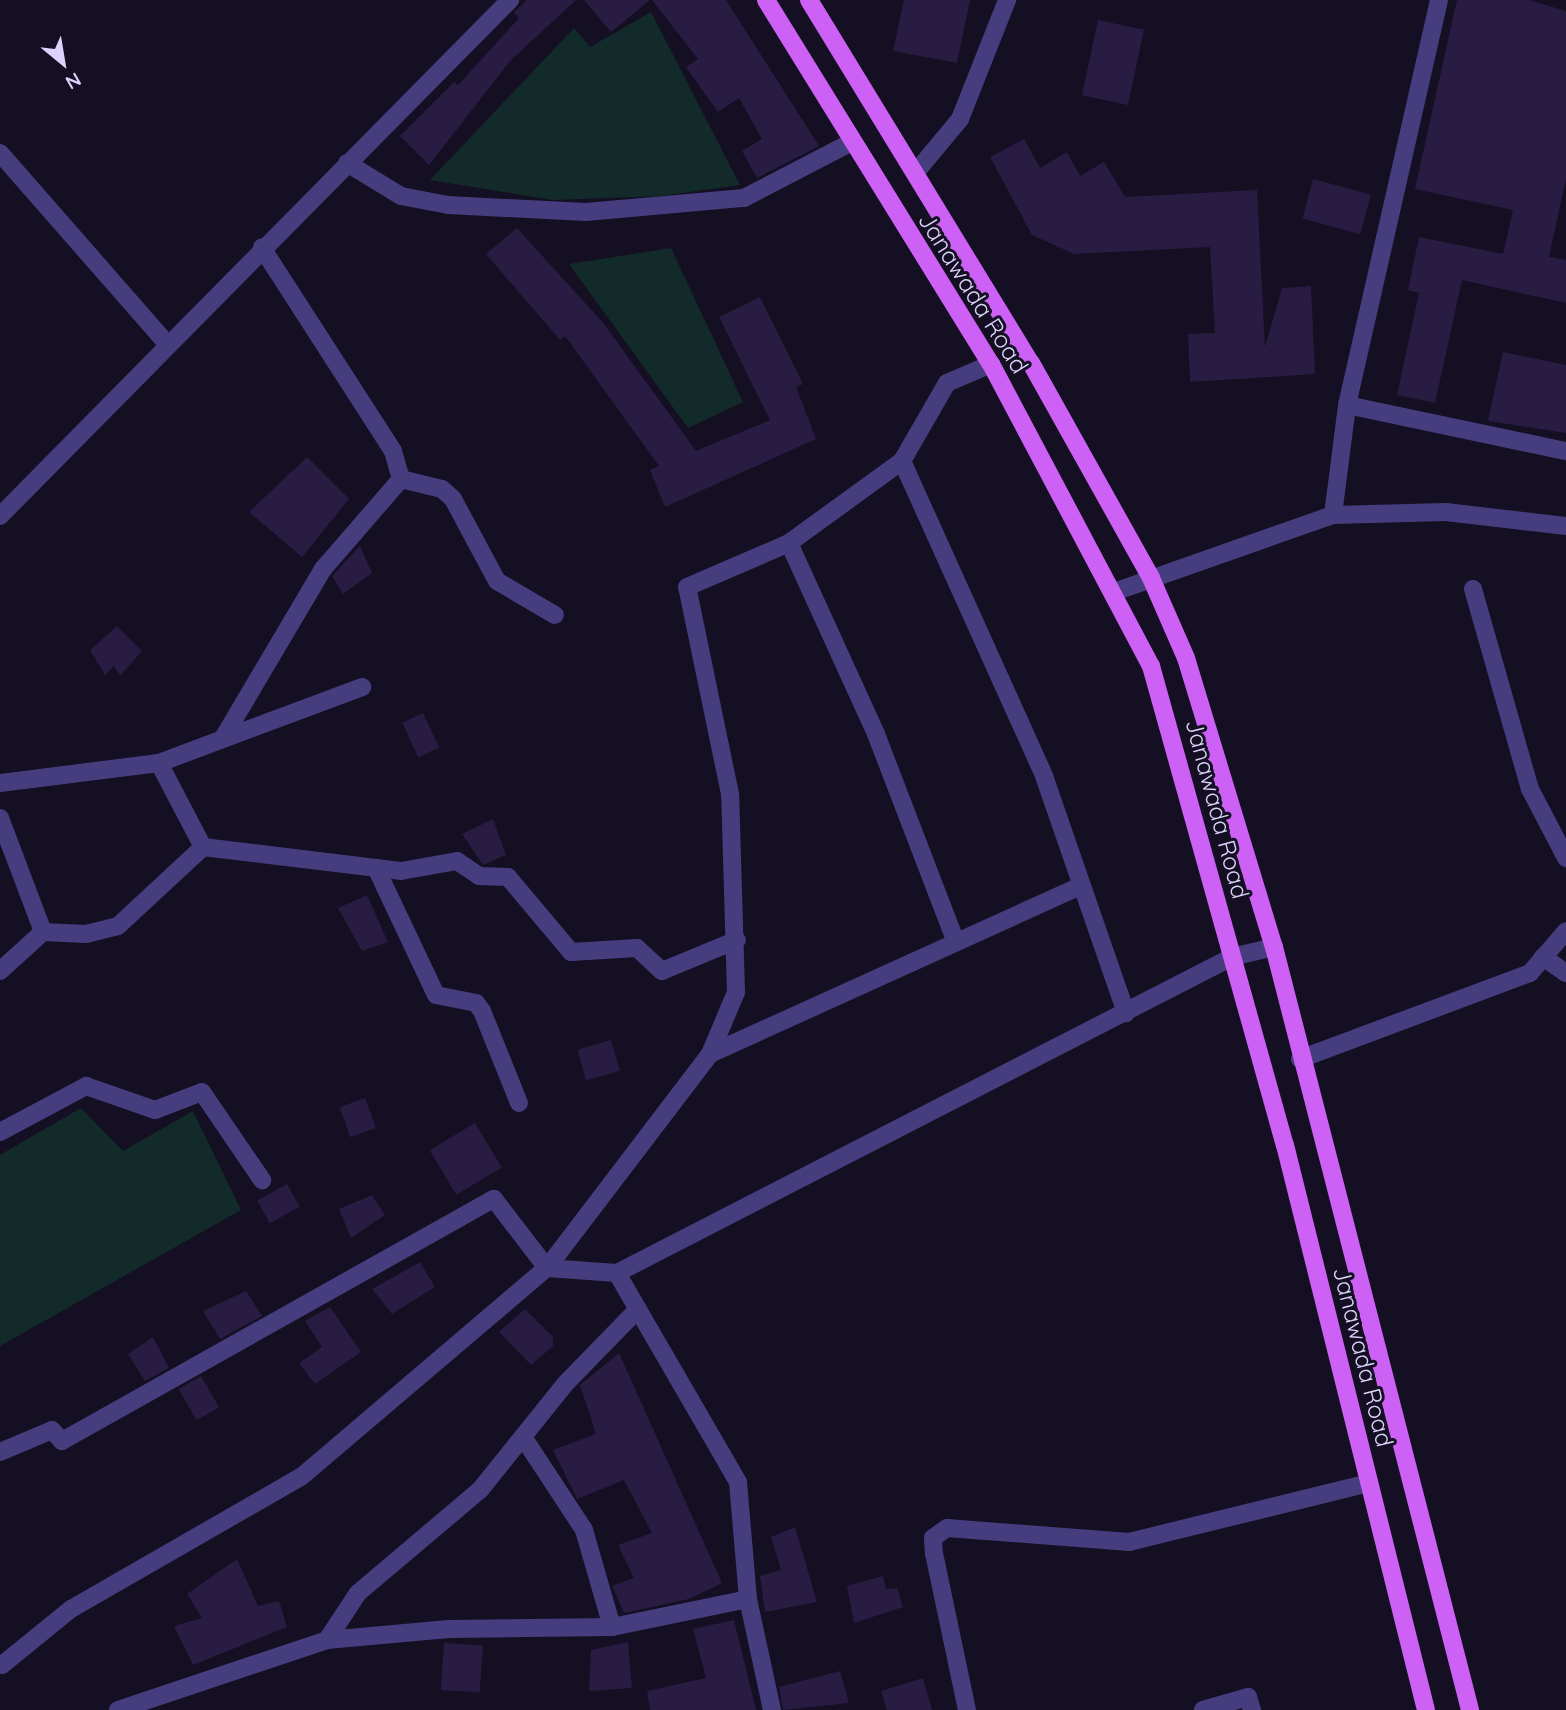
<!DOCTYPE html>
<style>
body{margin:0}
#map{position:relative;width:1566px;height:1710px;overflow:hidden;background:#140f22;font-family:Quicksand,sans-serif}
div>[style]{position:absolute}
.green>*{inset:0;background:#132a2b}
.building>*{inset:0;background:#281c42;transform-origin:0 0}
.minor>*{height:18px;margin:-9px;padding:0 9px;transform-origin:9px;border-radius:9px;background:#463d7e}
.tertiary>*{height:18px;margin:-9px;padding:0 9px;transform-origin:9px;border-radius:9px;background:#463d7e}
.primary>*{height:18px;margin:-9px;padding:0 9px;transform-origin:9px;border-radius:9px;background:#cd61f5}
span{translate:-50% -50%;white-space:nowrap;text-align:center;line-height:1.15;-webkit-text-stroke:6px #140f22;paint-order:stroke}
.street-label{font-size:24px;color:#dcd3fc}
.north{position:absolute;left:28px;top:28px;width:70px;height:70px;-webkit-text-stroke:5px #140f22;paint-order:stroke;rotate:150deg;font-size:19px;font-weight:700;line-height:28px;text-align:center;color:#dcd3fc}
.north::after{content:'';display:block;margin:auto;width:24px;height:32px;background:#dcd3fc;clip-path:polygon(50% 0,100% 100%,50% 72%,0 100%)}
</style>
<div id="map">
<div class="green">
<div style="clip-path:polygon(651px 12px,740px 185px,660px 196px,553px 200px,430px 180px,574px 28px,590px 47px)"></div>
<div style="clip-path:polygon(671px 248px,743px 402px,688px 428px,569px 264px)"></div>
<div style="clip-path:polygon(81px 1108px,123px 1151px,193px 1111px,241px 1210px,0 1346px,0 1155px)"></div>
</div>
<div class="building">
<div style="clip-path:polygon(527px 0,576px 0,510px 61px,429px 165px,400px 136px,454px 82px,458px 85px,519px 18px,514px 12px)"></div>
<div style="clip-path:polygon(584px 0,650px 0,611px 32px)"></div>
<div style="clip-path:polygon(652px 0,726px 0,819px 146px,757px 178px,742px 151px,762px 139px,739px 98px,718px 112px,686px 67px,698px 59px)"></div>
<div style="clip-path:polygon(904px 0,970px 0,957px 63px,893px 51px)"></div>
<div style="clip-path:polygon(1457px 0,1529px 0,1566px 11px,1566px 179px,1549px 257px,1566px 260px,1566px 303px,1462px 280px,1435px 403px,1397px 395px,1419px 293px,1408px 290px,1419px 237px,1503px 254px,1513px 210px,1415px 189px)"></div>
<div style="left:1098px;top:20px;width:47px;height:77px;rotate:12deg"></div>
<div style="clip-path:polygon(1024px 139px,1040px 168px,1067px 152px,1080px 176px,1104px 162px,1125px 197px,1257px 190px,1265px 347px,1282px 288px,1311px 286px,1315px 374px,1190px 382px,1188px 334px,1215px 333px,1210px 247px,1074px 254px,1032px 235px,990px 157px)"></div>
<div style="left:1313px;top:179px;width:60px;height:41px;rotate:15deg"></div>
<div style="clip-path:polygon(517px 228px,604px 324px,696px 451px,770px 420px,719px 317px,760px 297px,803px 384px,796px 387px,816px 439px,665px 507px,650px 470px,659px 466px,565px 336px,560px 340px,486px 254px)"></div>
<div style="clip-path:polygon(1503px 352px,1566px 365px,1566px 433px,1488px 421px)"></div>
<div style="clip-path:polygon(307px 457px,349px 499px,302px 557px,249px 512px)"></div>
<div style="clip-path:polygon(360px 546px,372px 573px,343px 594px,332px 576px)"></div>
<div style="clip-path:polygon(117px 626px,142px 651px,120px 676px,114px 666px,105px 675px,90px 650px)"></div>
<div style="left:423px;top:713px;width:38px;height:23px;rotate:65deg"></div>
<div style="clip-path:polygon(493px 819px,506px 855px,483px 865px,462px 834px)"></div>
<div style="clip-path:polygon(367px 895px,388px 942px,362px 951px,338px 908px)"></div>
<div style="left:611px;top:1040px;width:32px;height:35px;rotate:74deg"></div>
<div style="left:365px;top:1098px;width:32px;height:27px;rotate:70deg"></div>
<div style="left:475px;top:1123px;width:52px;height:53px;rotate:59deg"></div>
<div style="left:287px;top:1184px;width:26px;height:34px;rotate:61deg"></div>
<div style="clip-path:polygon(372px 1195px,385px 1215px,351px 1238px,339px 1209px)"></div>
<div style="clip-path:polygon(420px 1262px,435px 1287px,392px 1314px,372px 1289px)"></div>
<div style="clip-path:polygon(246px 1291px,262px 1316px,220px 1339px,203px 1311px)"></div>
<div style="clip-path:polygon(330px 1307px,361px 1352px,315px 1384px,299px 1363px,322px 1347px,305px 1321px)"></div>
<div style="clip-path:polygon(525px 1309px,553px 1337px,553px 1346px,531px 1365px,499px 1332px)"></div>
<div style="clip-path:polygon(153px 1337px,169px 1368px,145px 1381px,128px 1354px)"></div>
<div style="clip-path:polygon(619px 1353px,722px 1583px,689px 1599px,624px 1613px,612px 1586px,634px 1578px,618px 1545px,652px 1533px,624px 1480px,577px 1499px,553px 1450px,596px 1434px,580px 1385px)"></div>
<div style="left:201px;top:1376px;width:36px;height:26px;rotate:60deg"></div>
<div style="clip-path:polygon(795px 1527px,817px 1602px,765px 1612px,760px 1576px,781px 1570px,771px 1537px)"></div>
<div style="clip-path:polygon(237px 1559px,258px 1606px,279px 1601px,287px 1627px,193px 1665px,174px 1626px,202px 1618px,187px 1594px)"></div>
<div style="clip-path:polygon(883px 1576px,886px 1589px,897px 1588px,903px 1607px,854px 1623px,847px 1586px)"></div>
<div style="clip-path:polygon(734px 1620px,756px 1710px,650px 1710px,647px 1691px,706px 1678px,693px 1629px)"></div>
<div style="clip-path:polygon(628px 1642px,632px 1688px,589px 1691px,591px 1650px)"></div>
<div style="left:444px;top:1643px;width:39px;height:47px;rotate:4deg"></div>
<div style="clip-path:polygon(840px 1671px,849px 1703px,783px 1710px,779px 1687px)"></div>
<div style="clip-path:polygon(923px 1678px,932px 1710px,887px 1710px,881px 1691px)"></div>
</div>
<div class="minor">
<div style="left:0;top:153px;width:254px;rotate:48.8deg"></div>
<div style="left:347px;top:163px;width:63px;rotate:31.4deg"></div>
<div style="left:401px;top:196px;width:48px;rotate:10.8deg"></div>
<div style="left:448px;top:205px;width:138px;rotate:2.9deg"></div>
<div style="left:586px;top:212px;width:159px;rotate:-5.1deg"></div>
<div style="left:744px;top:198px;width:122px;rotate:-27.4deg"></div>
<div style="left:916px;top:172px;width:69px;rotate:-50.3deg"></div>
<div style="left:960px;top:119px;width:128px;rotate:-68.4deg"></div>
<div style="left:1347px;top:405px;width:224px;rotate:11.9deg"></div>
<div style="left:902px;top:461px;width:346px;rotate:65.7deg"></div>
<div style="left:1044px;top:776px;width:251px;rotate:70.9deg"></div>
<div style="left:401px;top:479px;width:42px;rotate:13.7deg"></div>
<div style="left:442px;top:489px;width:15px;rotate:42deg"></div>
<div style="left:453px;top:499px;width:93px;rotate:61.8deg"></div>
<div style="left:497px;top:581px;width:67px;rotate:30.4deg"></div>
<div style="left:1333px;top:515px;width:111px;rotate:-82.7deg"></div>
<div style="left:1347px;top:405px;width:415px;rotate:-77.2deg"></div>
<div style="left:789px;top:543px;width:210px;rotate:65.5deg"></div>
<div style="left:876px;top:734px;width:221px;rotate:69deg"></div>
<div style="left:1473px;top:589px;width:208px;rotate:74.1deg"></div>
<div style="left:1530px;top:789px;width:78px;rotate:62.4deg"></div>
<div style="left:1114px;top:592px;width:232px;rotate:-19.4deg"></div>
<div style="left:1333px;top:515px;width:113px;rotate:-1.5deg"></div>
<div style="left:1446px;top:512px;width:121px;rotate:6.7deg"></div>
<div style="left:223px;top:738px;width:196px;rotate:-59.4deg"></div>
<div style="left:323px;top:569px;width:119px;rotate:-49.1deg"></div>
<div style="left:401px;top:479px;width:29px;rotate:-106deg"></div>
<div style="left:393px;top:451px;width:242px;rotate:-122.8deg"></div>
<div style="left:159px;top:763px;width:95px;rotate:62.4deg"></div>
<div style="left:203px;top:847px;width:199px;rotate:6.9deg"></div>
<div style="left:401px;top:871px;width:57px;rotate:-10.1deg"></div>
<div style="left:457px;top:861px;width:27px;rotate:34deg"></div>
<div style="left:479px;top:876px;width:29px;rotate:2deg"></div>
<div style="left:508px;top:877px;width:98px;rotate:50deg"></div>
<div style="left:571px;top:952px;width:66px;rotate:-3.5deg"></div>
<div style="left:637px;top:948px;width:34px;rotate:43deg"></div>
<div style="left:662px;top:971px;width:81px;rotate:-22.5deg"></div>
<div style="left:0;top:783px;width:160px;rotate:-7.2deg"></div>
<div style="left:159px;top:763px;width:217px;rotate:-20.5deg"></div>
<div style="left:0;top:818px;width:122px;rotate:69.3deg"></div>
<div style="left:376px;top:868px;width:140px;rotate:64.7deg"></div>
<div style="left:436px;top:995px;width:41px;rotate:11.3deg"></div>
<div style="left:476px;top:1003px;width:10px;rotate:53deg"></div>
<div style="left:482px;top:1011px;width:99px;rotate:68.1deg"></div>
<div style="left:1543px;top:957px;width:28px;rotate:35deg"></div>
<div style="left:0;top:971px;width:58px;rotate:-42.2deg"></div>
<div style="left:43px;top:932px;width:43px;rotate:2.7deg"></div>
<div style="left:86px;top:934px;width:33px;rotate:-14deg"></div>
<div style="left:118px;top:926px;width:116px;rotate:-42.9deg"></div>
<div style="left:710px;top:1054px;width:407px;rotate:-24.4deg"></div>
<div style="left:0;top:1132px;width:98px;rotate:-28.1deg"></div>
<div style="left:86px;top:1086px;width:73px;rotate:19.2deg"></div>
<div style="left:155px;top:1110px;width:50px;rotate:-21deg"></div>
<div style="left:202px;top:1092px;width:107px;rotate:55.7deg"></div>
<div style="left:523px;top:1437px;width:111px;rotate:56.7deg"></div>
<div style="left:584px;top:1530px;width:101px;rotate:73.9deg"></div>
<div style="left:0;top:1452px;width:56px;rotate:-22.9deg"></div>
<div style="left:52px;top:1430px;width:15px;rotate:48deg"></div>
<div style="left:62px;top:1441px;width:495px;rotate:-29.3deg"></div>
<div style="left:494px;top:1199px;width:87px;rotate:52.5deg"></div>
<div style="left:547px;top:1268px;width:70px;rotate:4.1deg"></div>
<div style="left:327px;top:1640px;width:56px;rotate:-56.6deg"></div>
<div style="left:358px;top:1593px;width:160px;rotate:-40.2deg"></div>
<div style="left:480px;top:1490px;width:137px;rotate:-51.2deg"></div>
<div style="left:566px;top:1383px;width:103px;rotate:-45.8deg"></div>
<div style="left:2px;top:1665px;width:89px;rotate:-39.1deg"></div>
<div style="left:71px;top:1609px;width:265px;rotate:-29.9deg"></div>
<div style="left:301px;top:1477px;width:323px;rotate:-40.4deg"></div>
<div style="left:547px;top:1268px;width:269px;rotate:-52.7deg"></div>
<div style="left:710px;top:1054px;width:67px;rotate:-67.2deg"></div>
<div style="left:736px;top:992px;width:198px;rotate:-91.7deg"></div>
<div style="left:730px;top:794px;width:211px;rotate:-101.7deg"></div>
<div style="left:687px;top:587px;width:111px;rotate:-23.3deg"></div>
<div style="left:789px;top:543px;width:140px;rotate:-36deg"></div>
<div style="left:902px;top:461px;width:90px;rotate:-60deg"></div>
<div style="left:947px;top:383px;width:48px;rotate:-23.4deg"></div>
<div style="left:118px;top:1710px;width:220px;rotate:-18.5deg"></div>
<div style="left:327px;top:1640px;width:122px;rotate:-5.2deg"></div>
<div style="left:449px;top:1629px;width:163px;rotate:-0.7deg"></div>
<div style="left:612px;top:1627px;width:139px;rotate:-11.6deg"></div>
<div style="left:772px;top:1710px;width:114px;rotate:-102.2deg"></div>
<div style="left:748px;top:1599px;width:117px;rotate:-94.9deg"></div>
<div style="left:738px;top:1482px;width:241px;rotate:-120.1deg"></div>
<div style="left:617px;top:1273px;width:691px;rotate:-27.2deg"></div>
<div style="left:1232px;top:957px;width:43px;rotate:-13.4deg"></div>
<div style="left:967px;top:1710px;width:159px;rotate:-101.9deg"></div>
<div style="left:934px;top:1554px;width:16px;rotate:-94deg"></div>
<div style="left:933px;top:1538px;width:17px;rotate:-36deg"></div>
<div style="left:947px;top:1528px;width:183px;rotate:4.4deg"></div>
<div style="left:1129px;top:1542px;width:247px;rotate:-13.8deg"></div>
<div style="left:1203px;top:1710px;width:47px;rotate:-16.1deg"></div>
<div style="left:1248px;top:1697px;width:14px;rotate:73deg"></div>
</div>
<div class="tertiary">
<div style="left:0;top:516px;width:726px;rotate:-45.34deg"></div>
<div style="left:1300px;top:1059px;width:246px;rotate:-20.5deg"></div>
<div style="left:1530px;top:973px;width:55px;rotate:-49.4deg"></div>
</div>
<div class="primary">
<div style="left:766px;top:0;width:428px;rotate:58.3deg"></div>
<div style="left:991px;top:364px;width:342px;rotate:62.1deg"></div>
<div style="left:1151px;top:666px;width:497px;rotate:74.4deg"></div>
<div style="left:1285px;top:1145px;width:582px;rotate:75.99deg"></div>
<div style="left:809px;top:0;width:426px;rotate:58.6deg"></div>
<div style="left:1031px;top:363px;width:246px;rotate:60.8deg"></div>
<div style="left:1151px;top:578px;width:87px;rotate:66.4deg"></div>
<div style="left:1186px;top:658px;width:302px;rotate:73.1deg"></div>
<div style="left:1274px;top:947px;width:788px;rotate:75.59deg"></div>
</div>
<div class="street-label">
<span style="left:973px;top:293px;rotate:58deg">Janawada Road</span>
<span style="left:1217px;top:809px;rotate:75deg">Janawada Road</span>
<span style="left:1363px;top:1357px;rotate:76deg">Janawada Road</span>
</div>
<div class="north">N</div>
</div>
